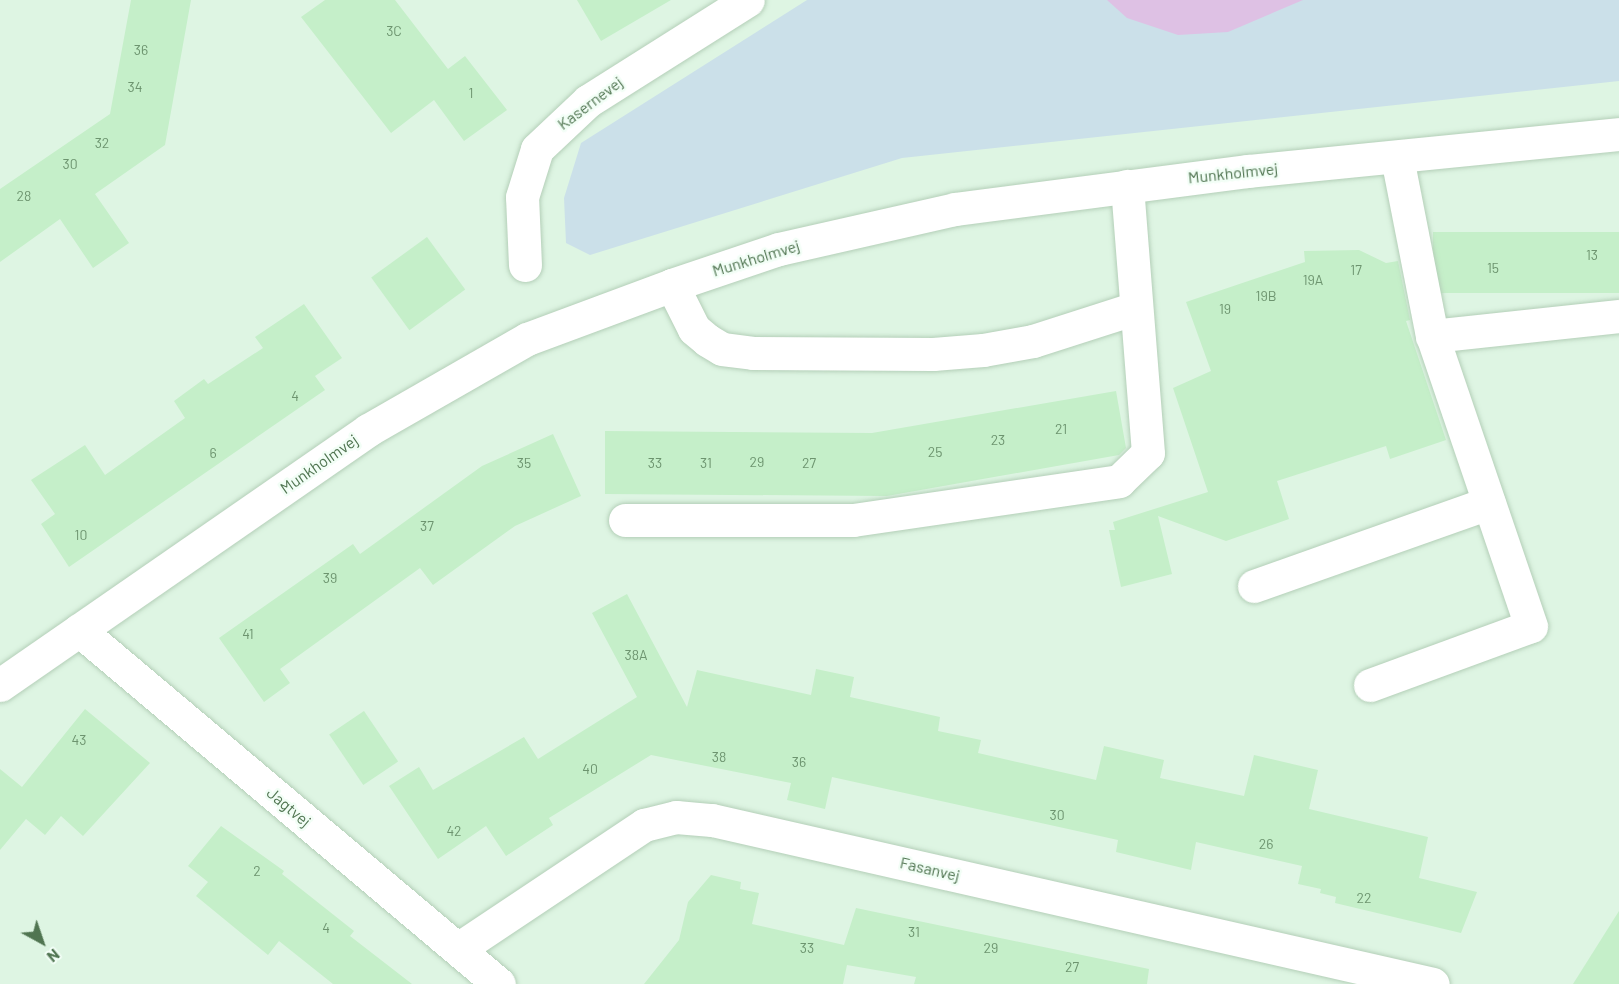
<!DOCTYPE html>
<style>
body{margin:0}
#map{position:relative;width:1619px;height:984px;overflow:hidden;background:#ecfbf0;font-family:Barlow,sans-serif}
div>[style]{position:absolute}
.residential>*{inset:0;background:#def5e3;transform-origin:0 0}
.green>*{inset:0;background:#cbe0e9}
.water>*{inset:0;background:#dec1e4}
.building>*{inset:0;background:#c5efc9;transform-origin:0 0}
.roads{filter:drop-shadow(0 0 2px #b4cfb8) drop-shadow(0 0 2px #b4cfb8)}
.minor>*{height:33px;margin:-16.5px;padding:0 16.5px;transform-origin:16.5px;border-radius:16.5px;background:#fff}
span{translate:-50% -50%;white-space:nowrap;text-align:center;line-height:1.15;-webkit-text-stroke:5px #f2fef6;paint-order:stroke}
.number-label{font-size:14px;color:#6d946f}
.number-label span{-webkit-text-stroke-width:0}
.street-label{font-size:16px;color:#507551}
.north{position:absolute;left:12px;top:912px;width:60px;height:60px;-webkit-text-stroke:4px #f2fef6;paint-order:stroke;rotate:140deg;font-size:16px;font-weight:700;line-height:24px;text-align:center;color:#507551}
.north::after{content:'';display:block;margin:auto;width:21px;height:27px;background:#507551;clip-path:polygon(50% 0,100% 100%,50% 72%,0 100%)}
</style>
<div id="map">
<div class="residential">
<div style="left:0;top:0;width:1619px;height:984px"></div>
</div>
<div class="green">
<div style="clip-path:polygon(807px 0,1619px 0,1619px 81px,902px 158px,590px 255px,566px 243px,564px 198px,581px 143px)"></div>
</div>
<div class="water">
<div style="clip-path:polygon(1107px 0,1303px 0,1228px 32px,1178px 35px,1127px 18px)"></div>
</div>
<div class="building">
<div style="clip-path:polygon(131px 0,191px 0,165px 145px,95px 194px,129px 243px,93px 268px,60px 219px,0 262px,0 189px,110px 114px)"></div>
<div style="clip-path:polygon(325px 0,395px 0,448px 69px,465px 56px,507px 110px,464px 141px,434px 100px,391px 133px,301px 17px)"></div>
<div style="clip-path:polygon(577px 0,671px 0,601px 41px)"></div>
<div style="left:1619px;top:232px;width:61px;height:186px;rotate:90deg"></div>
<div style="left:427px;top:237px;width:65px;height:69px;rotate:54deg"></div>
<div style="clip-path:polygon(1359px 250px,1386px 263px,1398px 261px,1410px 320px,1406px 321px,1446px 440px,1390px 459px,1386px 446px,1277px 481px,1289px 519px,1226px 541px,1158px 516px,1172px 574px,1121px 587px,1109px 530px,1115px 530px,1113px 522px,1208px 492px,1173px 388px,1211px 371px,1186px 302px,1305px 262px,1304px 251px)"></div>
<div style="clip-path:polygon(304px 304px,342px 358px,315px 376px,325px 390px,69px 567px,41px 524px,55px 514px,31px 480px,85px 445px,105px 475px,185px 418px,174px 401px,204px 379px,208px 384px,263px 348px,255px 337px)"></div>
<div style="clip-path:polygon(1116px 391px,1126px 448px,1119px 455px,887px 496px,605px 494px,605px 431px,872px 433px)"></div>
<div style="clip-path:polygon(553px 434px,581px 496px,515px 526px,433px 585px,420px 568px,280px 669px,290px 683px,264px 702px,219px 638px,353px 544px,360px 554px,482px 466px)"></div>
<div style="clip-path:polygon(627px 594px,687px 707px,697px 670px,811px 695px,816px 669px,854px 677px,850px 697px,940px 717px,938px 731px,981px 740px,978px 753px,1096px 780px,1104px 746px,1164px 760px,1160px 778px,1244px 796px,1254px 755px,1318px 770px,1309px 809px,1428px 837px,1419px 878px,1477px 892px,1461px 933px,1335px 903px,1336px 897px,1320px 893px,1321px 889px,1298px 884px,1302px 866px,1196px 842px,1191px 870px,1116px 852px,1118px 840px,832px 777px,825px 809px,787px 800px,791px 783px,651px 755px,549px 818px,553px 825px,506px 856px,486px 826px,438px 859px,389px 786px,419px 767px,433px 790px,524px 737px,538px 759px,637px 697px,592px 613px)"></div>
<div style="clip-path:polygon(85px 709px,150px 763px,83px 836px,61px 816px,45px 835px,26px 819px,0 850px,0 769px,22px 787px)"></div>
<div style="left:364px;top:711px;width:61px;height:42px;rotate:56deg"></div>
<div style="clip-path:polygon(221px 826px,284px 871px,282px 874px,354px 931px,350px 936px,412px 984px,333px 984px,279px 941px,268px 955px,196px 896px,208px 882px,188px 866px)"></div>
<div style="clip-path:polygon(711px 875px,741px 882px,740px 889px,759px 893px,752px 924px,844px 945px,856px 908px,1149px 969px,1147px 984px,914px 984px,916px 977px,847px 965px,843px 984px,644px 984px,679px 940px,688px 902px)"></div>
<div style="clip-path:polygon(1619px 911px,1619px 984px,1573px 984px)"></div>
</div>
<div class="roads">
<div class="minor">
<div style="left:525px;top:265px;width:68px;rotate:-92.5deg"></div>
<div style="left:522px;top:197px;width:50px;rotate:-72.6deg"></div>
<div style="left:537px;top:149px;width:70px;rotate:-43.3deg"></div>
<div style="left:588px;top:101px;width:189px;rotate:-32.3deg"></div>
<div style="left:672px;top:285px;width:49px;rotate:63.4deg"></div>
<div style="left:694px;top:329px;width:17px;rotate:40deg"></div>
<div style="left:707px;top:340px;width:17px;rotate:31deg"></div>
<div style="left:722px;top:349px;width:31px;rotate:7deg"></div>
<div style="left:753px;top:353px;width:180px;rotate:0.3deg"></div>
<div style="left:933px;top:354px;width:50px;rotate:-4.6deg"></div>
<div style="left:983px;top:350px;width:51px;rotate:-10.2deg"></div>
<div style="left:1033px;top:341px;width:108px;rotate:-17.8deg"></div>
<div style="left:1432px;top:336px;width:188px;rotate:-6.1deg"></div>
<div style="left:625px;top:520px;width:228px"></div>
<div style="left:853px;top:520px;width:269px;rotate:-8.3deg"></div>
<div style="left:1119px;top:481px;width:40px;rotate:-44deg"></div>
<div style="left:1148px;top:453px;width:268px;rotate:-94.5deg"></div>
<div style="left:1254px;top:586px;width:249px;rotate:-19.5deg"></div>
<div style="left:79px;top:630px;width:549px;rotate:40.13deg"></div>
<div style="left:0;top:685px;width:448px;rotate:-34.7deg"></div>
<div style="left:368px;top:430px;width:183px;rotate:-29.8deg"></div>
<div style="left:527px;top:339px;width:155px;rotate:-20.4deg"></div>
<div style="left:672px;top:285px;width:113px;rotate:-18.6deg"></div>
<div style="left:779px;top:249px;width:180px;rotate:-12.8deg"></div>
<div style="left:955px;top:209px;width:295px;rotate:-7.4deg"></div>
<div style="left:1248px;top:171px;width:373px;rotate:-5.7deg"></div>
<div style="left:1370px;top:685px;width:171px;rotate:-20.1deg"></div>
<div style="left:1531px;top:626px;width:306px;rotate:-108.8deg"></div>
<div style="left:1432px;top:336px;width:181px;rotate:-101.1deg"></div>
<div style="left:458px;top:949px;width:224px;rotate:-33.7deg"></div>
<div style="left:644px;top:825px;width:33px;rotate:-14deg"></div>
<div style="left:676px;top:817px;width:36px;rotate:5deg"></div>
<div style="left:712px;top:820px;width:739px;rotate:12.81deg"></div>
</div>
</div>
<div class="number-label">
<span style="left:394px;top:31px">3C</span>
<span style="left:141px;top:50px">36</span>
<span style="left:135px;top:87px">34</span>
<span style="left:471px;top:93px">1</span>
<span style="left:102px;top:143px">32</span>
<span style="left:70px;top:164px">30</span>
<span style="left:24px;top:196px">28</span>
<span style="left:1592px;top:255px">13</span>
<span style="left:1493px;top:268px">15</span>
<span style="left:1356px;top:270px">17</span>
<span style="left:1313px;top:280px">19A</span>
<span style="left:1266px;top:296px">19B</span>
<span style="left:1225px;top:309px">19</span>
<span style="left:295px;top:396px">4</span>
<span style="left:1061px;top:429px">21</span>
<span style="left:998px;top:440px">23</span>
<span style="left:935px;top:452px">25</span>
<span style="left:213px;top:453px">6</span>
<span style="left:757px;top:462px">29</span>
<span style="left:524px;top:463px">35</span>
<span style="left:655px;top:463px">33</span>
<span style="left:706px;top:463px">31</span>
<span style="left:809px;top:463px">27</span>
<span style="left:427px;top:526px">37</span>
<span style="left:81px;top:535px">10</span>
<span style="left:330px;top:578px">39</span>
<span style="left:248px;top:634px">41</span>
<span style="left:636px;top:655px">38A</span>
<span style="left:79px;top:740px">43</span>
<span style="left:719px;top:757px">38</span>
<span style="left:799px;top:762px">36</span>
<span style="left:590px;top:769px">40</span>
<span style="left:1057px;top:815px">30</span>
<span style="left:454px;top:831px">42</span>
<span style="left:1266px;top:844px">26</span>
<span style="left:257px;top:871px">2</span>
<span style="left:1364px;top:898px">22</span>
<span style="left:326px;top:928px">4</span>
<span style="left:914px;top:932px">31</span>
<span style="left:807px;top:948px">33</span>
<span style="left:991px;top:948px">29</span>
<span style="left:1072px;top:967px">27</span>
</div>
<div class="street-label">
<span style="left:590px;top:103px;rotate:-37deg">Kasernevej</span>
<span style="left:1233px;top:173px;rotate:-6deg">Munkholmvej</span>
<span style="left:756px;top:258px;rotate:-17deg">Munkholmvej</span>
<span style="left:319px;top:464px;rotate:-35deg">Munkholmvej</span>
<span style="left:289px;top:807px;rotate:40deg">Jagtvej</span>
<span style="left:930px;top:869px;rotate:13deg">Fasanvej</span>
</div>
<div class="north">N</div>
</div>
